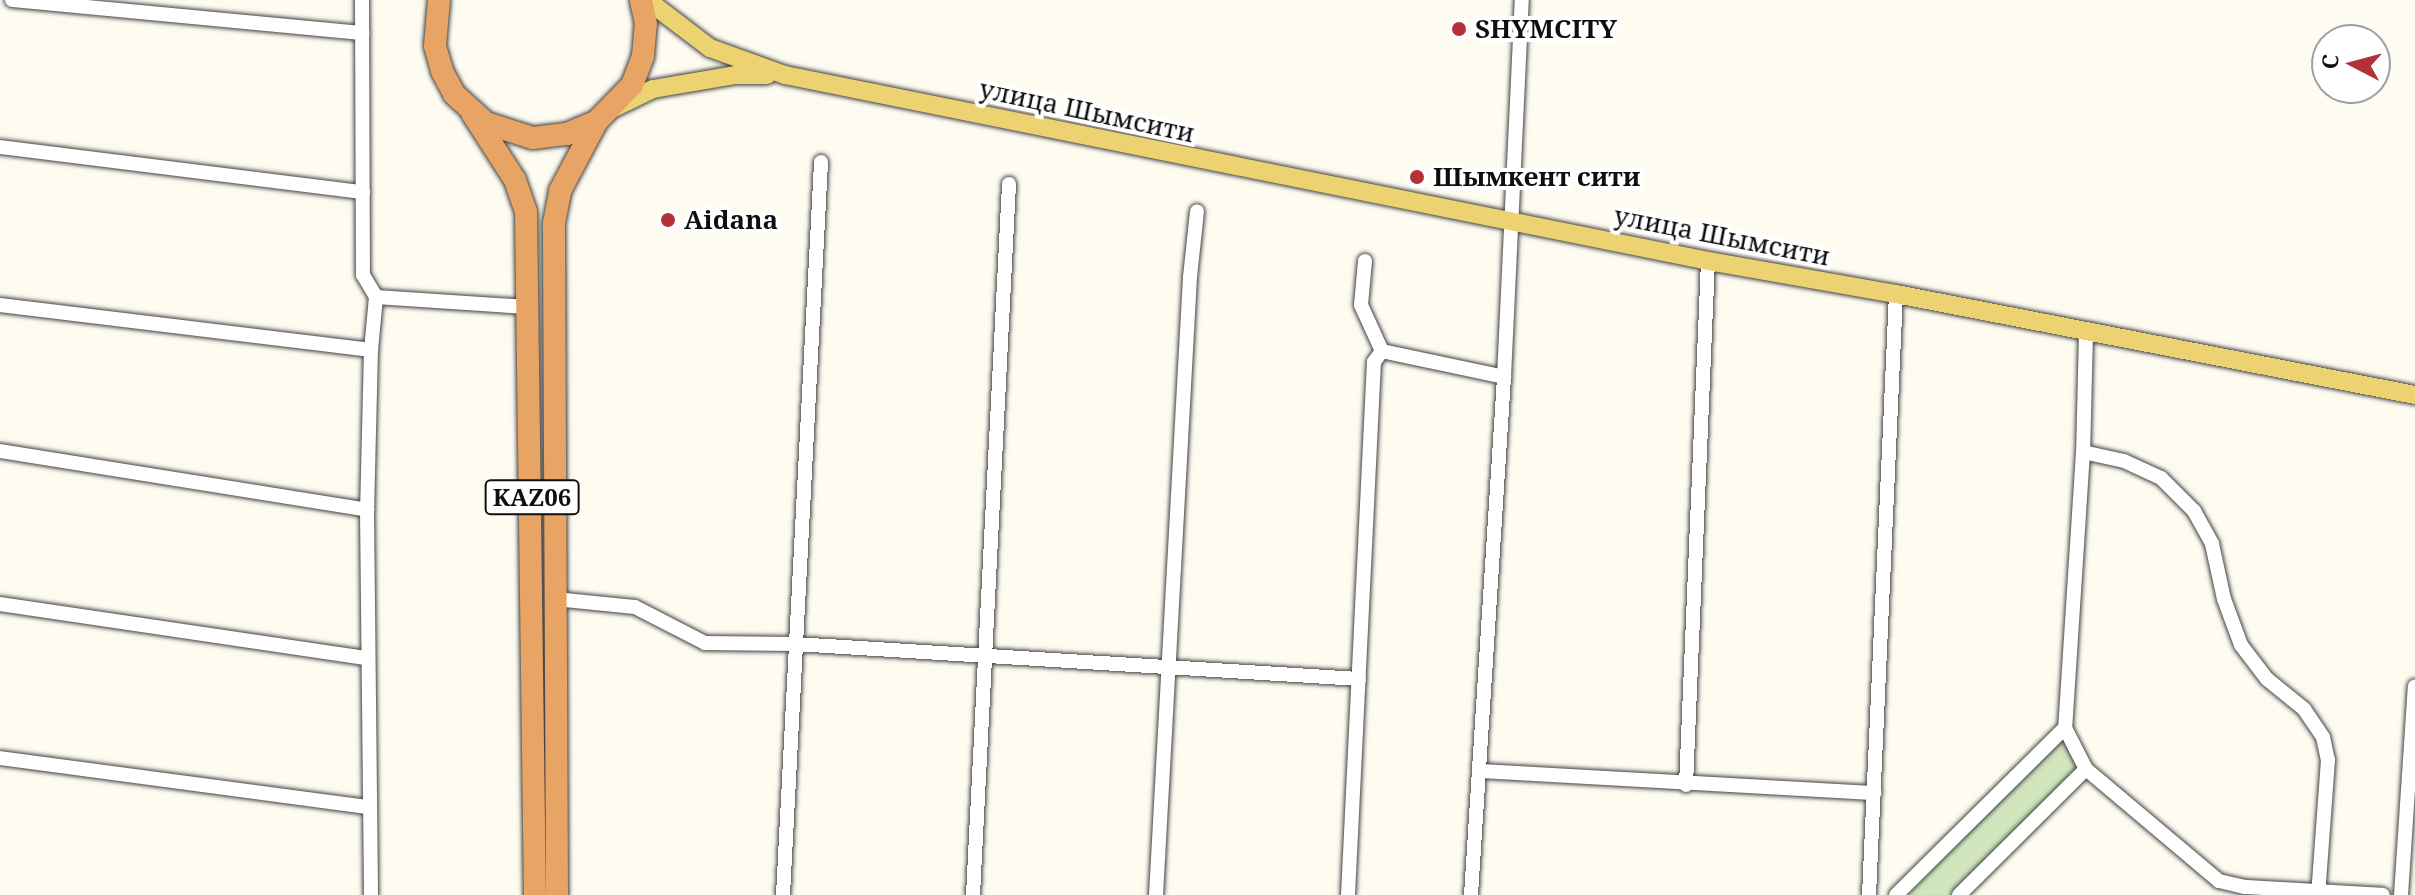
<!DOCTYPE html>
<meta charset="utf-8">
<style>
body{margin:0}
#map{position:relative;width:2415px;height:895px;overflow:hidden;background:#fefcf1;font-family:"Noto Serif",serif}
div>[style]{position:absolute}
.green>*{inset:0;background:#d1e6bd}
.roads{filter:drop-shadow(0 0 2px #424242) drop-shadow(0 0 2px #424242)}
.minor>*{height:14px;margin:-7px;padding:0 7px;transform-origin:7px;border-radius:7px;background:#fff}
.major>*{height:18px;margin:-9px;padding:0 9px;transform-origin:9px;border-radius:9px;background:#edd272}
.highway>*{height:22px;margin:-11px;padding:0 11px;transform-origin:11px;border-radius:11px;background:#e8a465}
.dots>*{width:22px;height:22px;translate:-50% -50%;box-sizing:border-box;border:4px solid #fff;border-radius:50%}
span{translate:-50% -50%;white-space:nowrap;text-align:center;line-height:1.15;-webkit-text-stroke:8px #fff;paint-order:stroke}
.shield-label span{padding:2px 6px;background:#fff;border:2px solid;border-radius:6px;-webkit-text-stroke-width:0}
.shield-label{font-size:24px;color:#0f0f0f;font-weight:700}
.poi-label{font-size:26px;color:#0f0f0f;font-weight:700}
.left{translate:0 -50%;text-align:left}
.street-label{font-size:26px;color:#0f0f0f}
.north{position:absolute;left:2311px;top:24px;width:80px;height:80px;box-sizing:border-box;background:#fff;border:2px solid #9f9f9f;border-radius:50%;rotate:276deg;font-size:22px;font-weight:700;line-height:32px;text-align:center;color:#0f0f0f}
.north::after{content:'';display:block;margin:auto;width:28px;height:36px;background:#b43235;clip-path:polygon(50% 0,100% 100%,50% 72%,0 100%)}
</style>
<div id="map">
<div class="green">
<div style="clip-path:polygon(2064px 739px,2077px 768px,1953px 895px,1908px 895px,2055px 743px)"></div>
</div>
<div class="roads">
<div class="minor">
<div style="left:12px;top:0;width:352px;rotate:5.4deg"></div>
<div style="left:362px;top:0;width:275px;rotate:89.8deg"></div>
<div style="left:363px;top:275px;width:26px;rotate:59deg"></div>
<div style="left:376px;top:297px;width:53px;rotate:95.4deg"></div>
<div style="left:371px;top:350px;width:160px;rotate:91.4deg"></div>
<div style="left:367px;top:510px;width:385px;rotate:89.4deg"></div>
<div style="left:0;top:147px;width:366px;rotate:7.1deg"></div>
<div style="left:1365px;top:261px;width:44px;rotate:95.2deg"></div>
<div style="left:1361px;top:305px;width:51px;rotate:65.5deg"></div>
<div style="left:376px;top:297px;width:152px;rotate:3.8deg"></div>
<div style="left:0;top:305px;width:374px;rotate:6.9deg"></div>
<div style="left:2086px;top:333px;width:119px;rotate:91.4deg"></div>
<div style="left:2083px;top:452px;width:277px;rotate:93.7deg"></div>
<div style="left:2065px;top:728px;width:46px;rotate:62.9deg"></div>
<div style="left:2086px;top:769px;width:174px;rotate:40.1deg"></div>
<div style="left:2219px;top:881px;width:27px;rotate:13deg"></div>
<div style="left:2245px;top:887px;width:138px;rotate:3.3deg"></div>
<div style="left:0;top:451px;width:372px;rotate:9.1deg"></div>
<div style="left:2083px;top:452px;width:42px;rotate:12.4deg"></div>
<div style="left:2124px;top:461px;width:41px;rotate:24.7deg"></div>
<div style="left:2161px;top:478px;width:47px;rotate:45deg"></div>
<div style="left:2194px;top:511px;width:38px;rotate:61deg"></div>
<div style="left:2212px;top:544px;width:56px;rotate:77.7deg"></div>
<div style="left:2224px;top:599px;width:49px;rotate:69.7deg"></div>
<div style="left:2241px;top:645px;width:43px;rotate:52.6deg"></div>
<div style="left:2267px;top:679px;width:48px;rotate:39deg"></div>
<div style="left:2304px;top:709px;width:34px;rotate:56deg"></div>
<div style="left:2323px;top:737px;width:24px;rotate:78deg"></div>
<div style="left:2328px;top:760px;width:135px;rotate:94.2deg"></div>
<div style="left:555px;top:599px;width:80px;rotate:5.7deg"></div>
<div style="left:635px;top:607px;width:79px;rotate:27.2deg"></div>
<div style="left:705px;top:643px;width:90px;rotate:0.6deg"></div>
<div style="left:795px;top:644px;width:565px;rotate:3.55deg"></div>
<div style="left:0;top:604px;width:371px;rotate:8.4deg"></div>
<div style="left:0;top:758px;width:371px;rotate:7.6deg"></div>
<div style="left:1479px;top:771px;width:396px;rotate:3.2deg"></div>
<div style="left:1686px;top:785px;width:524px;rotate:-87.6deg"></div>
<div style="left:783px;top:895px;width:734px;rotate:-87.03deg"></div>
<div style="left:973px;top:895px;width:712px;rotate:-87.1deg"></div>
<div style="left:1156px;top:895px;width:619px;rotate:-86.85deg"></div>
<div style="left:1190px;top:277px;width:66px;rotate:-83.9deg"></div>
<div style="left:1348px;top:895px;width:534px;rotate:-87.21deg"></div>
<div style="left:1374px;top:362px;width:14px;rotate:-54deg"></div>
<div style="left:1382px;top:351px;width:125px;rotate:12deg"></div>
<div style="left:1471px;top:895px;width:519px;rotate:-86.35deg"></div>
<div style="left:1504px;top:377px;width:377px;rotate:-87.3deg"></div>
<div style="left:1869px;top:895px;width:602px;rotate:-87.43deg"></div>
<div style="left:1896px;top:895px;width:238px;rotate:-44.7deg"></div>
<div style="left:1959px;top:895px;width:179px;rotate:-44.8deg"></div>
<div style="left:2401px;top:895px;width:209px;rotate:-86.2deg"></div>
</div>
<div class="major">
<div style="left:647px;top:0;width:79px;rotate:37.3deg"></div>
<div style="left:710px;top:48px;width:80px;rotate:19.8deg"></div>
<div style="left:785px;top:75px;width:942px;rotate:11.39deg"></div>
<div style="left:1708px;top:261px;width:191px;rotate:10deg"></div>
<div style="left:1896px;top:294px;width:529px;rotate:11.01deg"></div>
<div style="left:614px;top:108px;width:43px;rotate:-26deg"></div>
<div style="left:653px;top:89px;width:84px;rotate:-9.6deg"></div>
<div style="left:736px;top:75px;width:31px"></div>
</div>
<div class="highway">
<div style="left:439px;top:0;width:46px;rotate:95deg"></div>
<div style="left:435px;top:46px;width:26px;rotate:74deg"></div>
<div style="left:442px;top:71px;width:26px;rotate:62deg"></div>
<div style="left:454px;top:94px;width:43px;rotate:42.2deg"></div>
<div style="left:486px;top:123px;width:49px;rotate:17.7deg"></div>
<div style="left:533px;top:138px;width:34px;rotate:-7deg"></div>
<div style="left:567px;top:134px;width:33px;rotate:-23deg"></div>
<div style="left:597px;top:121px;width:50px;rotate:-45.8deg"></div>
<div style="left:632px;top:85px;width:31px;rotate:-69deg"></div>
<div style="left:643px;top:56px;width:32px;rotate:-85deg"></div>
<div style="left:646px;top:24px;width:25px;rotate:-102deg"></div>
<div style="left:472px;top:113px;width:80px;rotate:57.3deg"></div>
<div style="left:515px;top:180px;width:34px;rotate:71deg"></div>
<div style="left:526px;top:212px;width:683px;rotate:89.25deg"></div>
<div style="left:557px;top:895px;width:672px;rotate:-90.26deg"></div>
<div style="left:554px;top:223px;width:33px;rotate:-79deg"></div>
<div style="left:560px;top:191px;width:79px;rotate:-62.1deg"></div>
</div>
</div>
<div class="dots">
<div style="left:1459px;top:29px;background:#b43235"></div>
<div style="left:1417px;top:177px;background:#b43235"></div>
<div style="left:668px;top:220px;background:#b43235"></div>
</div>
<div class="shield-label">
<span style="left:532px;top:497px">KАZ06</span>
</div>
<div class="poi-label">
<span class="left" style="left:1475px;top:29px">SHYMCITY</span>
<span class="left" style="left:1433px;top:177px">Шымкент сити</span>
<span class="left" style="left:684px;top:220px">Aidana</span>
</div>
<div class="street-label">
<span style="left:1087px;top:111px;rotate:12deg">улица Шымсити</span>
<span style="left:1722px;top:236px;rotate:11deg">улица Шымсити</span>
</div>
<div class="north">С</div>
</div>
